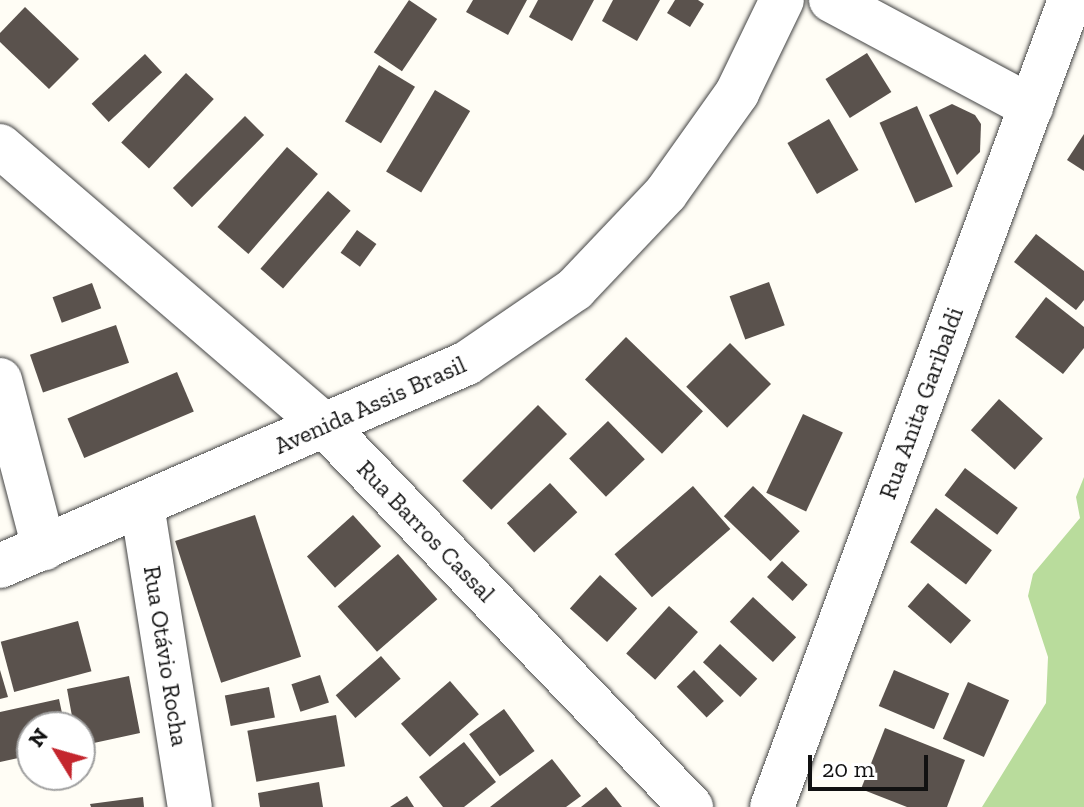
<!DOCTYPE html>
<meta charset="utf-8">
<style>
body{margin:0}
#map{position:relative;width:1084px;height:807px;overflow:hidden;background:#fffdf5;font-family:"Zilla Slab",serif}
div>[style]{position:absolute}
.forest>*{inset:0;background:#b9dc9c}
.building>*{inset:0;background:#5a524d;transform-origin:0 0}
.roads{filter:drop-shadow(0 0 2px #444) drop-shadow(0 0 2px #444)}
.minor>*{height:44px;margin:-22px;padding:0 22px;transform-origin:22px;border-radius:22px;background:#fff}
span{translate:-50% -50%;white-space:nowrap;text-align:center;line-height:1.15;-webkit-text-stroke:8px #fff;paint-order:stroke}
.street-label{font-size:24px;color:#111}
.north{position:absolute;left:16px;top:711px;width:80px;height:80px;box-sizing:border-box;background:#fff;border:2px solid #a0a0a0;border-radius:50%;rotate:307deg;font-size:22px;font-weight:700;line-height:32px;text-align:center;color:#111}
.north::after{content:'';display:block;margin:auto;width:28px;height:36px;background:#c4262e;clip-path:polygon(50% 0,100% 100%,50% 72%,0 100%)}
.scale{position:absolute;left:808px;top:755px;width:120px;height:36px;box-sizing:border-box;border:4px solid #111;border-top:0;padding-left:10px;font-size:24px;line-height:28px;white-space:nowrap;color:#111;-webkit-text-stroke:6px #fff;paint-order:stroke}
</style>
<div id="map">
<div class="forest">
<div style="clip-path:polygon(1084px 477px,1084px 807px,982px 807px,1046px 703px,1048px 657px,1028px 596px,1033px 574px,1080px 518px,1076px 497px)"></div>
</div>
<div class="building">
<div style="left:409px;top:0;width:34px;height:63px;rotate:34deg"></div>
<div style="clip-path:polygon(473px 0,527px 0,508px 35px,466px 12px)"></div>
<div style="clip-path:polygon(538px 0,594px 0,572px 41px,529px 17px)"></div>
<div style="clip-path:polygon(613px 0,660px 0,637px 41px,602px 21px)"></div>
<div style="clip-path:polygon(675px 0,698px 0,704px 4px,690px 27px,667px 13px)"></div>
<div style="clip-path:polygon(25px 7px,79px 59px,49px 89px,0 42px,0 33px)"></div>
<div style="left:867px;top:53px;width:46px;height:49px;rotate:58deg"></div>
<div style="left:145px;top:54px;width:25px;height:73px;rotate:47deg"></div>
<div style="left:379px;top:65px;width:42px;height:66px;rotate:31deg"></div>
<div style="left:186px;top:73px;width:38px;height:95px;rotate:43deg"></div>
<div style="left:435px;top:90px;width:41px;height:95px;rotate:31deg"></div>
<div style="clip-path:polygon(952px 104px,975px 115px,981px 124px,980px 152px,957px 175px,929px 115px)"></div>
<div style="left:917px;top:106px;width:88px;height:41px;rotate:66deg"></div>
<div style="left:245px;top:116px;width:27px;height:102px;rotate:45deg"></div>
<div style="left:829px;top:119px;width:59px;height:48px;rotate:60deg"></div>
<div style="clip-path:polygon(1084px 134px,1084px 171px,1067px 160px)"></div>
<div style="left:287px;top:147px;width:41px;height:106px;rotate:41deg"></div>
<div style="left:328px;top:191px;width:30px;height:103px;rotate:41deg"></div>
<div style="left:357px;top:230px;width:24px;height:28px;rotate:36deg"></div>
<div style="clip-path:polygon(1036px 234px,1084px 271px,1084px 300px,1076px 310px,1014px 262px)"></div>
<div style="left:769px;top:282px;width:46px;height:42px;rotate:70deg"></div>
<div style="left:92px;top:283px;width:27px;height:42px;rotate:70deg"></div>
<div style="clip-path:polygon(1046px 297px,1084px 327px,1084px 348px,1063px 374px,1015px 337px)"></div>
<div style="left:116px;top:325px;width:40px;height:91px;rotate:71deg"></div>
<div style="left:626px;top:337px;width:107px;height:59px;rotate:44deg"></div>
<div style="left:730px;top:343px;width:58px;height:62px;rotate:45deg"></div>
<div style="left:177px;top:372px;width:43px;height:119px;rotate:67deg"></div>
<div style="left:999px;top:399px;width:59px;height:42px;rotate:42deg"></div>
<div style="left:538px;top:405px;width:41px;height:107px;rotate:45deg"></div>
<div style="left:803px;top:414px;width:44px;height:87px;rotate:25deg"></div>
<div style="left:608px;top:421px;width:53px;height:54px;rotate:46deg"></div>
<div style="left:965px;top:468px;width:66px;height:34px;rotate:37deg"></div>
<div style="left:550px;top:483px;width:40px;height:59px;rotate:47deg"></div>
<div style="left:693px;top:486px;width:57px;height:104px;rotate:49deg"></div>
<div style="left:753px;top:486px;width:65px;height:42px;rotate:44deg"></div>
<div style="left:936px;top:508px;width:70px;height:43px;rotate:37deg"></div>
<div style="left:255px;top:515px;width:149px;height:84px;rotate:72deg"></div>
<div style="left:353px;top:515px;width:42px;height:62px;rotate:48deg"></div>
<div style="left:398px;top:554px;width:60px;height:80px;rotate:49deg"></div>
<div style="left:782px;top:561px;width:35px;height:22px;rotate:43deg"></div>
<div style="left:600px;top:575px;width:50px;height:45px;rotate:42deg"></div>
<div style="left:928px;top:583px;width:57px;height:31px;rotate:41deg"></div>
<div style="left:753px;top:597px;width:59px;height:34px;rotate:43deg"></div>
<div style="left:669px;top:606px;width:39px;height:64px;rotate:42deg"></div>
<div style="left:78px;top:621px;width:52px;height:80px;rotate:75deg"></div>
<div style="left:720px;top:644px;width:51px;height:25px;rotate:43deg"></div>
<div style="left:381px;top:656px;width:30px;height:60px;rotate:49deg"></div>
<div style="clip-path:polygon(0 670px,8px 697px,0 699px)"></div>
<div style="left:694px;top:670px;width:43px;height:24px;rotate:46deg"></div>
<div style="left:894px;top:670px;width:60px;height:39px;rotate:23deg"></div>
<div style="left:320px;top:675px;width:29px;height:30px;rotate:72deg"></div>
<div style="clip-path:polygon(129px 676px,140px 733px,80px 746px,80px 727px,74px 727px,67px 689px)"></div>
<div style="left:450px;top:681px;width:44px;height:65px;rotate:49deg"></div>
<div style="left:968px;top:682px;width:45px;height:62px;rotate:24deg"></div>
<div style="left:269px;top:687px;width:31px;height:45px;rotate:79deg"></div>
<div style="clip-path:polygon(59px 699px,65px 727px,32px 727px,32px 755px,0 762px,0 712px)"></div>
<div style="left:504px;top:709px;width:52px;height:43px;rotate:54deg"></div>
<div style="left:336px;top:715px;width:52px;height:90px;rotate:80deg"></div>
<div style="clip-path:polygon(885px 728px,965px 760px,947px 807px,907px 807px,861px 789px)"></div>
<div style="clip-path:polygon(464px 742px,496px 782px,464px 807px,443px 807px,419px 777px)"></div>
<div style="clip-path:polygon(552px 759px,581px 796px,566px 807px,490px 807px)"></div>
<div style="clip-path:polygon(319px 782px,323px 807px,260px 807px,258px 793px)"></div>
<div style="clip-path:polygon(606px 787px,622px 807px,581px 807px)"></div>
<div style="clip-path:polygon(407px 796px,414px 807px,390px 807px)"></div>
<div style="clip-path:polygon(143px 797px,144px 807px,91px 807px,90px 804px)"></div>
</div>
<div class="roads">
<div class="minor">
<div style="left:831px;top:0;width:227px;rotate:28.1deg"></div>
<div style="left:0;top:146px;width:428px;rotate:40.7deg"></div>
<div style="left:324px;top:425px;width:530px;rotate:46.15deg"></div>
<div style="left:0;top:380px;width:174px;rotate:75.3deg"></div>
<div style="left:142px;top:505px;width:306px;rotate:81deg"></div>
<div style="left:0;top:566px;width:509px;rotate:-23.49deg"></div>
<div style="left:467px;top:363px;width:131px;rotate:-34.4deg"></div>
<div style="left:575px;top:289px;width:132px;rotate:-46.5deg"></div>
<div style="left:666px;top:193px;width:123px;rotate:-54.6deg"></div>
<div style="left:737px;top:93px;width:103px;rotate:-64.2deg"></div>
<div style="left:772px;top:807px;width:860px;rotate:-69.73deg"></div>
</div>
</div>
<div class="street-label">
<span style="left:921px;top:403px;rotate:-70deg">Rua Anita Garibaldi</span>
<span style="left:370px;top:405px;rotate:-24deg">Avenida Assis Brasil</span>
<span style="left:426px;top:531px;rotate:46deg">Rua Barros Cassal</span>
<span style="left:166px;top:656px;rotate:81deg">Rua Otávio Rocha</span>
</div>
<div class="north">N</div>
<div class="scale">20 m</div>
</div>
